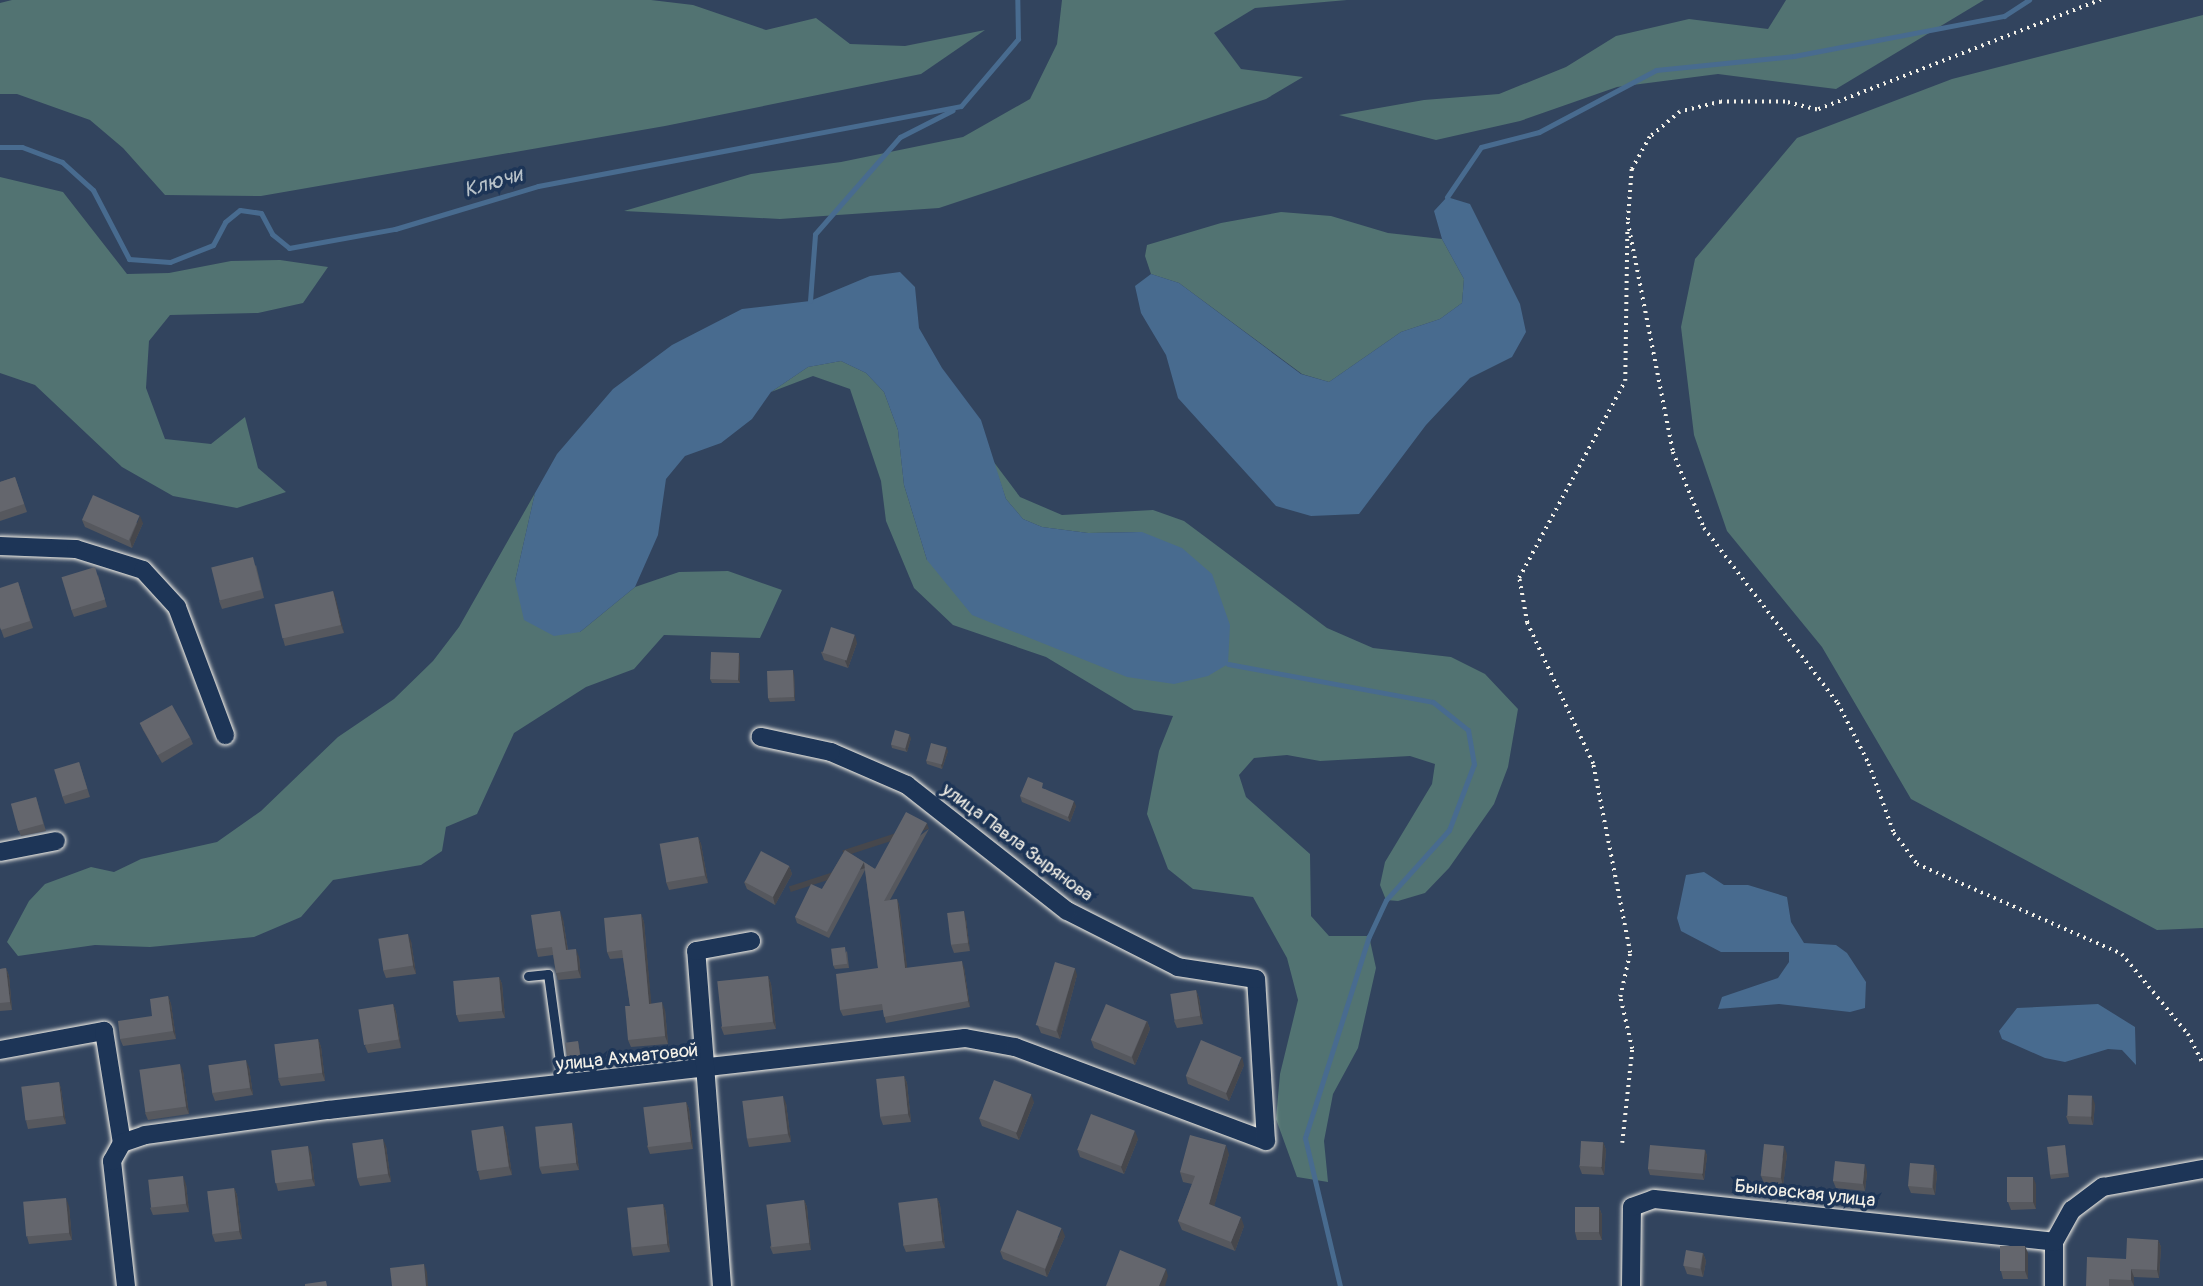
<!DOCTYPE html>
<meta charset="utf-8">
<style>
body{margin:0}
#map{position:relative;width:2203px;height:1286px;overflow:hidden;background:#32445e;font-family:Pangolin,sans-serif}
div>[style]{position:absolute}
.green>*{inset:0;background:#527372}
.water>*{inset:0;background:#486b8f}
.stream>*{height:5px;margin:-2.5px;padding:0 2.5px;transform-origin:2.5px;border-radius:2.5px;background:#486b8f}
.path>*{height:3.5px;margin-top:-1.75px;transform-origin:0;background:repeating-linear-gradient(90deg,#f4f1e8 0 2px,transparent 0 7px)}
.roads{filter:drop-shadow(0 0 2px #f4f1e8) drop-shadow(0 0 2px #f4f1e8)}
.lane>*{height:9px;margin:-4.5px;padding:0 4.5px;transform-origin:4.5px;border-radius:4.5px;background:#1d3557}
.street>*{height:18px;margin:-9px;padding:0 9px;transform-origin:9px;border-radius:9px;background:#1d3557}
.wall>*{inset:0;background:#56585e}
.shaded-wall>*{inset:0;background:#46474c;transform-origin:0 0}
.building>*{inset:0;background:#64666d;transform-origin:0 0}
span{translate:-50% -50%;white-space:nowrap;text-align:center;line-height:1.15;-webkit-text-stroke:7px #1d3557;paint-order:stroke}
.street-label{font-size:19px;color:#f4f1e8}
.water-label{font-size:21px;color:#b8c2c9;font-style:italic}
</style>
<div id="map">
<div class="green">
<div style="clip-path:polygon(12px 0,651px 0,693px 5px,766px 30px,816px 18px,850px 44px,905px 46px,985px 30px,921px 74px,665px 126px,261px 196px,165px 195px,123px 148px,90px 120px,17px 94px,0 94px,0 3px)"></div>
<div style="clip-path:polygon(1062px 0,1347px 0,1255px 8px,1214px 33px,1241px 69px,1303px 77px,1266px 99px,939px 208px,780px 219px,624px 211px,751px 174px,841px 162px,963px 137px,1030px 99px,1057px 44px)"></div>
<div style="clip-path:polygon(1786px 0,1984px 0,1836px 89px,1718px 74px,1617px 87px,1520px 121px,1436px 140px,1339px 115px,1424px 100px,1499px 94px,1566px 67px,1616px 36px,1689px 19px,1768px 29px)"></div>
<div style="clip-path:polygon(2203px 15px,2203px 928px,2157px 930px,1911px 799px,1822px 647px,1727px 531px,1694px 435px,1681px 327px,1695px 259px,1797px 138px,1952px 79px)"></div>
<div style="clip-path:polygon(0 177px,63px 192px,127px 274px,169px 273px,231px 261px,280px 260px,328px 267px,303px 303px,258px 313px,170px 315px,149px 341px,146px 388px,165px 439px,211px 444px,245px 417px,258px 468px,286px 492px,237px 508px,173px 496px,122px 467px,35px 385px,0 373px)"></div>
<div style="clip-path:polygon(1281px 212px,1331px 216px,1388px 233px,1442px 239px,1464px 279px,1462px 303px,1440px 319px,1401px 332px,1329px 382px,1302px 374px,1179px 283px,1151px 274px,1145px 256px,1147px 245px,1221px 223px)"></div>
<div style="clip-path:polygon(841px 361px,866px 373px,884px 392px,898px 430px,904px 485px,927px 560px,1142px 532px,1088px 533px,1042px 527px,1023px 519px,1006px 499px,993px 461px,1020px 497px,1062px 515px,1153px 510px,1184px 521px,1327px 628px,1373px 648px,1451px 657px,1485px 674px,1518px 709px,1508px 767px,1494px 804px,1449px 868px,1425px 893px,1398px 901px,1386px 900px,1380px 885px,1385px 862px,1432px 784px,1435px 764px,1410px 756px,1320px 761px,1287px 755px,1254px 758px,1239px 775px,1246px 797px,1310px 854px,1311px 916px,1329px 936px,1369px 936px,1376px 968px,1358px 1048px,1333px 1094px,1324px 1141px,1328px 1182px,1297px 1177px,1276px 1119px,1280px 1074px,1298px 1000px,1287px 958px,1253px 897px,1193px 889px,1168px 869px,1147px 814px,1159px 751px,1173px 716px,1134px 710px,1046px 657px,953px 625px,914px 588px,886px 521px,881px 481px,850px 389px,813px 376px,771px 392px,808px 367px)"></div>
<div style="clip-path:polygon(535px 493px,515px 581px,580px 632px,635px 587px,679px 572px,728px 571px,782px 590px,760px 638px,664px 635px,634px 669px,586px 687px,514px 733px,477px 814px,446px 827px,442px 851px,421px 865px,333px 880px,301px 917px,254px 937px,150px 947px,95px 945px,18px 956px,7px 942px,29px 901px,45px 884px,91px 867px,114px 872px,141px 859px,217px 842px,261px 811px,338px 737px,394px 699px,433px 661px,459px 627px)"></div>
</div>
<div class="water">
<div style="clip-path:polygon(1447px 197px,1470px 204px,1520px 304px,1526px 332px,1512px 357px,1470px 378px,1426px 425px,1359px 514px,1311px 516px,1276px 506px,1178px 398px,1166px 355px,1141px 313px,1135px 286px,1151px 274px,1179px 283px,1301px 374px,1329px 382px,1401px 332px,1440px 319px,1462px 303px,1464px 279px,1442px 239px,1434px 211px)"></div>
<div style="clip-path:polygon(900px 272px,915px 287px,919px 328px,942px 368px,981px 420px,1006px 499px,1023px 519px,1042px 527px,1088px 533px,1142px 532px,1182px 548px,1212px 574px,1230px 625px,1228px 664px,1208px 676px,1174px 684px,1127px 677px,972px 615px,927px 560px,904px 485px,898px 430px,884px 392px,866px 373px,841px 361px,808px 367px,771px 392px,752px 419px,721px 443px,685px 456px,666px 479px,658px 535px,635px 587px,580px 632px,554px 636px,524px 620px,515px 581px,535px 493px,557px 454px,613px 389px,672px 345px,742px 309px,810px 301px,870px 276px)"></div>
<div style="clip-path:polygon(1704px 872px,1724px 885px,1748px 885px,1787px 897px,1791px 922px,1804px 943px,1836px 945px,1847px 953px,1866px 982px,1865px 1008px,1850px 1012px,1779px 1004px,1718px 1009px,1722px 997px,1778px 978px,1789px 962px,1789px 952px,1721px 952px,1681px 931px,1677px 918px,1686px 875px)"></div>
<div style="clip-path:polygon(2098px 1004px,2135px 1027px,2136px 1065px,2122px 1050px,2108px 1049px,2065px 1062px,2045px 1058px,2002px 1039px,1999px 1031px,2017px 1008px)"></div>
</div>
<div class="stream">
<div style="left:0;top:147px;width:22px"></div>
<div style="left:22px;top:147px;width:43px;rotate:20.6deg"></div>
<div style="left:62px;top:162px;width:42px;rotate:42.1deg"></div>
<div style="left:93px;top:190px;width:78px;rotate:62.4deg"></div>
<div style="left:129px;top:259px;width:41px;rotate:4.2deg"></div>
<div style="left:170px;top:262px;width:46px;rotate:-21.6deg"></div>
<div style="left:213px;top:245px;width:26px;rotate:-62deg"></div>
<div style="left:225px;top:222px;width:19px;rotate:-39deg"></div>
<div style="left:240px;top:210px;width:21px;rotate:8deg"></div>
<div style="left:261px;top:213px;width:24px;rotate:62deg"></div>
<div style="left:272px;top:234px;width:22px;rotate:39deg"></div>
<div style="left:289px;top:248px;width:108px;rotate:-10.2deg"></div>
<div style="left:395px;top:229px;width:149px;rotate:-16.7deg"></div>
<div style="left:538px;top:186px;width:430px;rotate:-10.7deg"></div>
<div style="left:961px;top:106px;width:88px;rotate:-49.6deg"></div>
<div style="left:1018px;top:39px;width:39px;rotate:-91deg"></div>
<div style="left:1447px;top:197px;width:60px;rotate:-55.8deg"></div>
<div style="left:1481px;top:147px;width:60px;rotate:-14.5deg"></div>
<div style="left:1539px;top:132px;width:132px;rotate:-27.9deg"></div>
<div style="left:1656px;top:70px;width:139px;rotate:-5.8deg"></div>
<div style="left:1794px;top:56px;width:214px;rotate:-10.8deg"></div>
<div style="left:2004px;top:16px;width:30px;rotate:-33deg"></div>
<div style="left:810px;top:301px;width:67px;rotate:-85.7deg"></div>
<div style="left:815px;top:234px;width:129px;rotate:-48.8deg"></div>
<div style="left:900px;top:137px;width:59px;rotate:-27deg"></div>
<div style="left:1228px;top:664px;width:208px;rotate:10.5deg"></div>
<div style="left:1433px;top:702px;width:45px;rotate:38.7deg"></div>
<div style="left:1468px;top:730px;width:35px;rotate:80deg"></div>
<div style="left:1474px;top:764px;width:71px;rotate:110.7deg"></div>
<div style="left:1449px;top:830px;width:94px;rotate:132deg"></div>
<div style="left:1386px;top:900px;width:40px;rotate:115deg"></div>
<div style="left:1369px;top:936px;width:212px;rotate:107.6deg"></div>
<div style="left:1305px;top:1138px;width:152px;rotate:76.7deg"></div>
</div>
<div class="path">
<div style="left:2101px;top:0;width:305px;rotate:158.8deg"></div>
<div style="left:1817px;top:110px;width:33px;rotate:-166deg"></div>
<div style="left:1785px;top:102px;width:64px;rotate:180deg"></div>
<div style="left:1721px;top:102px;width:42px;rotate:166.3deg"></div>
<div style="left:1680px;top:112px;width:39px;rotate:140deg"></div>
<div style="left:1650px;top:137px;width:37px;rotate:119deg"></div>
<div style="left:1632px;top:169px;width:53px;rotate:94.3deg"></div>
<div style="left:1628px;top:222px;width:234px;rotate:78.9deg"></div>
<div style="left:1673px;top:452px;width:82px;rotate:67.8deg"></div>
<div style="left:1704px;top:528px;width:220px;rotate:52.6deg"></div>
<div style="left:1838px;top:703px;width:68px;rotate:63.1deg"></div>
<div style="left:1869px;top:764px;width:73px;rotate:70.1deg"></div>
<div style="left:1894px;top:833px;width:39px;rotate:53deg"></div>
<div style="left:1917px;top:864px;width:224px;rotate:23.7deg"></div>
<div style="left:2122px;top:954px;width:104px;rotate:50.5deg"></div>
<div style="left:2188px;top:1034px;width:34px;rotate:63deg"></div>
<div style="left:1622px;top:1143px;width:95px;rotate:-83.9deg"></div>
<div style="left:1632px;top:1049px;width:53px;rotate:-103deg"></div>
<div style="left:1620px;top:997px;width:45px;rotate:-77.2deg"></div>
<div style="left:1630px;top:953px;width:193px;rotate:-101.1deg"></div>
<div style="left:1593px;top:764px;width:156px;rotate:-115.1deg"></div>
<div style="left:1527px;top:623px;width:46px;rotate:-100.1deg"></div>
<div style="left:1519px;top:578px;width:224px;rotate:-61.7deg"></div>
<div style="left:1625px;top:381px;width:150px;rotate:-89.2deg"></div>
</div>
<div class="roads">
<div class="lane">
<div style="left:528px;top:976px;width:20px;rotate:-6deg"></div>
<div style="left:548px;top:974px;width:111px;rotate:82.2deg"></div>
</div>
<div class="street">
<div style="left:0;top:546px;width:76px;rotate:2.3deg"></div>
<div style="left:76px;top:549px;width:70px;rotate:17.4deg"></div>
<div style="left:143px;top:570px;width:50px;rotate:47.4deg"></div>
<div style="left:177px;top:607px;width:137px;rotate:69.4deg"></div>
<div style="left:0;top:852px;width:57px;rotate:-11.1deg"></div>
<div style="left:0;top:1050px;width:106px;rotate:-10.4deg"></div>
<div style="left:104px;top:1031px;width:113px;rotate:80.9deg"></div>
<div style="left:126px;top:1286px;width:126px;rotate:-96.4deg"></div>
<div style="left:112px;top:1161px;width:21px;rotate:-61deg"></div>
<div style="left:122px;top:1143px;width:24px;rotate:-19deg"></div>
<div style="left:145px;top:1135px;width:185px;rotate:-7.8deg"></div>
<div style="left:328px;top:1110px;width:641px;rotate:-6.45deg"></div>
<div style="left:965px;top:1038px;width:51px;rotate:10.2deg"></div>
<div style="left:1015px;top:1047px;width:268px;rotate:20.5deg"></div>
<div style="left:1266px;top:1141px;width:162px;rotate:-93.5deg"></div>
<div style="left:1256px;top:979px;width:79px;rotate:-171.3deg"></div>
<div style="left:1178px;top:967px;width:124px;rotate:-153.2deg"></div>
<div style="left:1067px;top:911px;width:204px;rotate:-141.8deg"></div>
<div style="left:907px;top:785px;width:83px;rotate:-156.5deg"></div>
<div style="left:831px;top:752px;width:72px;rotate:-167.9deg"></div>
<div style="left:722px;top:1286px;width:336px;rotate:-94.4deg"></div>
<div style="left:696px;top:951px;width:56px;rotate:-10.3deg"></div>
<div style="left:1631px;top:1286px;width:79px;rotate:-89.3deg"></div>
<div style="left:1632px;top:1207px;width:23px;rotate:-20deg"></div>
<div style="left:1654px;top:1199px;width:402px;rotate:6.1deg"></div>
<div style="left:2054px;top:1286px;width:44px;rotate:-90deg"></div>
<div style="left:2054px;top:1242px;width:37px;rotate:-61deg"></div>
<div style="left:2072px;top:1210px;width:39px;rotate:-37deg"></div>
<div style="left:2103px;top:1187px;width:102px;rotate:-10.2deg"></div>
</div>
</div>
<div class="wall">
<div style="clip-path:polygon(15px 477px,27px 512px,0 521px,0 482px)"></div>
<div style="clip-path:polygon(82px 520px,143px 523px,132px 548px,85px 527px)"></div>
<div style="clip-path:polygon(256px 565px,264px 598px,222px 609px,219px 601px)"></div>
<div style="clip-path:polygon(98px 575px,107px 607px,74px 617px,71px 609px)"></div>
<div style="clip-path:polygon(18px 582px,33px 628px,4px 638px,0 627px)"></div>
<div style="clip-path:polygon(333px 591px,344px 633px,285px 646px,283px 639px)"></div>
<div style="clip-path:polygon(857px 643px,848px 668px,824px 660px,821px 652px)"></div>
<div style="clip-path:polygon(740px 657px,740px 683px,712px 683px,710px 679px)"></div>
<div style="clip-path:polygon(794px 674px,795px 701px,770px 702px,768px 698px)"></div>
<div style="clip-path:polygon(140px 723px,190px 737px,193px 744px,162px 763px,143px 730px)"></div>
<div style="clip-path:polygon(911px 738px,907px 752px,892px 748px,891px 744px)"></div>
<div style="clip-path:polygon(948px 751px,942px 769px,927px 764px,926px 760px)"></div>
<div style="clip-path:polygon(79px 762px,90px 797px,65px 804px,62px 796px)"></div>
<div style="clip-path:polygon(1045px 789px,1076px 806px,1070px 822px,1022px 802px,1020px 796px)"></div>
<div style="clip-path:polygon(36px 797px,46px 831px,21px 836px,18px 829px)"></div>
<div style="clip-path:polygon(929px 829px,890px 900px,897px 899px,899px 905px,907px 968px,964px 967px,970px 1007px,886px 1023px,883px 1010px,843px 1016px,840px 1010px,878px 968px,865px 870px,829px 938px,797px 923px,795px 917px,822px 889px,845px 850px,875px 869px)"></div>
<div style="clip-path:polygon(698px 837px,701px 844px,708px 883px,669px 890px,666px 882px)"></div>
<div style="clip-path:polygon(789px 866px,792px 874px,775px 905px,747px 889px,744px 882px)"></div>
<div style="clip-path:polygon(641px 914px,644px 922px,651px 1004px,665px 1010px,668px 1044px,631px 1047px,628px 1040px,630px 1006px,623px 958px,610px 959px,607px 952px)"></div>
<div style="clip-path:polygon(563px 919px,568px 950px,579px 957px,581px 978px,558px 980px,556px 973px,553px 955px,538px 957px,536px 949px)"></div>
<div style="clip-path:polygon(966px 919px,970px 951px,954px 953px,951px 945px)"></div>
<div style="clip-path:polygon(411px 941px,416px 974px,386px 978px,383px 970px)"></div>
<div style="clip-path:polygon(847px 951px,849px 968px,835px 969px,833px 965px)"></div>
<div style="clip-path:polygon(6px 968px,9px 976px,12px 1010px,0 1011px,0 969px)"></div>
<div style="clip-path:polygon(1077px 975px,1060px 1039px,1041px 1033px,1038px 1026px)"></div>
<div style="clip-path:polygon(768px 976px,771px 984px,776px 1029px,724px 1035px,721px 1027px)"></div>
<div style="clip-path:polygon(499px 977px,502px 984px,505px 1018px,459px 1022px,456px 1014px)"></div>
<div style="clip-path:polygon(1196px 990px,1199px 998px,1203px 1024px,1177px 1028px,1174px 1021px)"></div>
<div style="clip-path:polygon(168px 996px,171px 1004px,176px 1039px,123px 1046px,120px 1039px,152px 1016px)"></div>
<div style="clip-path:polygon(393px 1004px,396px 1012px,401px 1048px,368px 1053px,365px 1046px)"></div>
<div style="clip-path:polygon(1147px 1021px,1150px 1029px,1135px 1065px,1094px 1048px,1091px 1040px)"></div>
<div style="clip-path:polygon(318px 1039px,321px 1047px,325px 1081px,281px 1086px,278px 1079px)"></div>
<div style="clip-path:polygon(578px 1041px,582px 1066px,569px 1068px,568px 1064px)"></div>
<div style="clip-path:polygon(1244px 1065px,1229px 1101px,1188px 1084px,1186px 1076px)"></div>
<div style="clip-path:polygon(249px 1067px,253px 1095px,215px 1101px,212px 1093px)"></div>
<div style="clip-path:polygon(183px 1071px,189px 1114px,148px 1120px,145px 1113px)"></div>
<div style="clip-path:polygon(904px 1076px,907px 1083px,911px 1122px,883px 1125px,880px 1117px)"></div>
<div style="clip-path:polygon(59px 1082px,61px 1089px,66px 1124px,28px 1129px,26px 1121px)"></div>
<div style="clip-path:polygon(686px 1102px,689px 1109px,693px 1149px,650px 1154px,647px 1146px)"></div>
<div style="clip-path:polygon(1034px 1102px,1019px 1140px,982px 1126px,979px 1118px)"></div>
<div style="clip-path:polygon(786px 1103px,791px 1142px,749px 1147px,747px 1139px)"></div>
<div style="clip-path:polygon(2095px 1104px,2093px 1125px,2069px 1124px,2066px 1116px)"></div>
<div style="clip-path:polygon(503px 1126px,506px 1134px,512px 1175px,480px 1180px,478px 1172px)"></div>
<div style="clip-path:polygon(574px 1130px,579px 1170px,542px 1174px,539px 1167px)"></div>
<div style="clip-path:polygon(1138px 1139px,1124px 1174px,1080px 1157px,1077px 1149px)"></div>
<div style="clip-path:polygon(1603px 1142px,1606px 1150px,1604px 1175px,1582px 1174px,1579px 1166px)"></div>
<div style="clip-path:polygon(2065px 1145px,2069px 1177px,2051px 1179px,2050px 1175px)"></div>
<div style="clip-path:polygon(386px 1146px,391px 1182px,360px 1186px,357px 1178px)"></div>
<div style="clip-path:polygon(1705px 1150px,1707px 1156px,1704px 1180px,1650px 1175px,1648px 1169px)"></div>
<div style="clip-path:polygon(311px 1153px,315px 1186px,278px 1191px,276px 1183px)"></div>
<div style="clip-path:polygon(1229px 1154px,1214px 1206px,1244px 1226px,1235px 1251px,1182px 1230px,1178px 1221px,1192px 1184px,1183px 1182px,1180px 1172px)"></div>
<div style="clip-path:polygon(1787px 1154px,1783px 1186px,1764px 1183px,1761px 1176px)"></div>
<div style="clip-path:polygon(1934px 1165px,1937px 1173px,1935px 1195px,1911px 1193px,1908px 1186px)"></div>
<div style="clip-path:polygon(1867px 1172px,1865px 1191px,1836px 1188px,1833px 1181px)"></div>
<div style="clip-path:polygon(186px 1184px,189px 1212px,153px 1215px,150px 1208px)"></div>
<div style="clip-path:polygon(2036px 1184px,2036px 1209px,2011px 1210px,2008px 1202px)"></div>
<div style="clip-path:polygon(234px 1188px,237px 1195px,242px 1239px,215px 1242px,212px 1234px)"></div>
<div style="clip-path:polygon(937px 1198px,940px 1205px,945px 1248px,906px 1252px,903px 1245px)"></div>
<div style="clip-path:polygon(804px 1200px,807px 1207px,811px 1250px,773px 1254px,770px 1247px)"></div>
<div style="clip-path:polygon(663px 1204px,666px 1212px,670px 1252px,633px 1256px,631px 1248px)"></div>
<div style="clip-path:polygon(69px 1206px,72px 1240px,29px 1244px,27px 1237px)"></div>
<div style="clip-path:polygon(1599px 1207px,1602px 1215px,1602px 1240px,1577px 1240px,1575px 1232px)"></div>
<div style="clip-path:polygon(1065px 1236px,1047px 1277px,1003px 1259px,1000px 1251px)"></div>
<div style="clip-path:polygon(2158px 1240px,2161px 1247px,2159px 1278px,2134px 1277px,2134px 1286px,2086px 1286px,2126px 1259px)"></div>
<div style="clip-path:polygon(1703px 1253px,1706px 1261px,1703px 1277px,1687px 1274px,1684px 1266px)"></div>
<div style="clip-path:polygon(2028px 1253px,2028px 1279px,2003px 1279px,2001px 1271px)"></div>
</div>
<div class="shaded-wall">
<div style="clip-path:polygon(140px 516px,143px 523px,132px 548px,130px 540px)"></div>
<div style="clip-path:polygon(333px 591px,336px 599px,344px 633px,341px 625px)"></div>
<div style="clip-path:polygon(855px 635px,857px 643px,848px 668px,845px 661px)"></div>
<div style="clip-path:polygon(739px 653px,740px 657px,740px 683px,738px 680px)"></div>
<div style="clip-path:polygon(793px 670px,794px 674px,795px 701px,794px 697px)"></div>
<div style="clip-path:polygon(909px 734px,911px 738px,907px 752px,905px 748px)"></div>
<div style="clip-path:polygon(946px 747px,948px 751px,942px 769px,941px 765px)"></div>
<div style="clip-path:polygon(1074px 801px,1076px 806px,1070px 822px,1068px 817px)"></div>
<div style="left:927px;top:823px;width:6px;height:89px;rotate:72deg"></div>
<div style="clip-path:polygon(698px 837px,701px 844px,708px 883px,705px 875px)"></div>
<div style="left:864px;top:862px;width:6px;height:79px;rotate:72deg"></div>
<div style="clip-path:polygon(789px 866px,792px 874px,775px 905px,773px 897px)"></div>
<div style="clip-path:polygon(897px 899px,899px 905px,908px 974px,905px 968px)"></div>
<div style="clip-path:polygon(560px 911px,563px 919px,569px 958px,566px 950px)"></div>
<div style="clip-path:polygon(964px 911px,966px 919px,970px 951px,968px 943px)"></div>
<div style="clip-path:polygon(641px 914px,644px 922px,652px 1011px,649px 1004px)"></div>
<div style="clip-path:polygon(408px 934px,411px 941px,416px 974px,413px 966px)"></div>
<div style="clip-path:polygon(576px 949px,579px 957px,581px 978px,578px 970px)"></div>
<div style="clip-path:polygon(962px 961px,964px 967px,970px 1007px,968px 1001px)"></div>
<div style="clip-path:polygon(6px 968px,9px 976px,12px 1010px,10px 1002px)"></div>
<div style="clip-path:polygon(1075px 968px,1077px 975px,1060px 1039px,1057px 1031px)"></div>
<div style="clip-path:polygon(768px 976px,771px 984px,776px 1029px,773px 1022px)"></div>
<div style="clip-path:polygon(499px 977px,502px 984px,505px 1018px,502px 1011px)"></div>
<div style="clip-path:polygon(1196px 990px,1199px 998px,1203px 1024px,1200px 1016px)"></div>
<div style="clip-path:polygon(168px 996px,171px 1004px,176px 1039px,173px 1031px)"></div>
<div style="clip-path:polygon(662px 1002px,665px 1010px,668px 1044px,665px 1036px)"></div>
<div style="clip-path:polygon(393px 1004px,396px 1012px,401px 1048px,399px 1040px)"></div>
<div style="clip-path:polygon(1147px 1021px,1150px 1029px,1135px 1065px,1132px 1057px)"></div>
<div style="clip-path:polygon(318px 1039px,321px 1047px,325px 1081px,322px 1073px)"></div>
<div style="clip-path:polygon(1242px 1057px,1244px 1065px,1229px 1101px,1226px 1093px)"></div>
<div style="clip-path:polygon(246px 1060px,249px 1067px,253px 1095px,250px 1088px)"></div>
<div style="clip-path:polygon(180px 1064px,183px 1071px,189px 1114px,186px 1107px)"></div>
<div style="clip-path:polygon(904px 1076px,907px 1083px,911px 1122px,908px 1114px)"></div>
<div style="clip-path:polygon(59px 1082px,61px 1089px,66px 1124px,63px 1116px)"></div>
<div style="clip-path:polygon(1031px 1094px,1034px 1102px,1019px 1140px,1016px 1133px)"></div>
<div style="clip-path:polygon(783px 1096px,786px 1103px,791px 1142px,788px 1134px)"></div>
<div style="clip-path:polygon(2092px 1096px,2095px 1104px,2093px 1125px,2091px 1118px)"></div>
<div style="clip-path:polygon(686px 1102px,689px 1109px,693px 1149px,691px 1142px)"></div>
<div style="clip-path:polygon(572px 1123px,574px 1130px,579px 1170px,576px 1163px)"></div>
<div style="clip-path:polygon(503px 1126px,506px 1134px,512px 1175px,509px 1167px)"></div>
<div style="clip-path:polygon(1135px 1131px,1138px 1139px,1124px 1174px,1121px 1167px)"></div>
<div style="clip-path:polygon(383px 1139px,386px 1146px,391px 1182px,388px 1174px)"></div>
<div style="clip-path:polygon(1603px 1142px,1606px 1150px,1604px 1175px,1601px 1167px)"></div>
<div style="clip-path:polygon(1226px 1145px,1229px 1154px,1212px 1214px,1209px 1204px)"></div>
<div style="clip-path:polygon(308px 1146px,311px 1153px,315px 1186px,312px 1179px)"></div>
<div style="clip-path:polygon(1784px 1146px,1787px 1154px,1783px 1186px,1781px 1178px)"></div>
<div style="clip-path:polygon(1705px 1150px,1707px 1156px,1704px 1180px,1702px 1174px)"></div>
<div style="clip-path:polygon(1865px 1164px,1867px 1172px,1865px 1191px,1863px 1183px)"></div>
<div style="clip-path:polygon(1934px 1165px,1937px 1173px,1935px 1195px,1933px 1188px)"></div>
<div style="clip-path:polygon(183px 1176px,186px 1184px,189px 1212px,186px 1204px)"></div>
<div style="clip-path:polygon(2033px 1177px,2036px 1184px,2036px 1209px,2033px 1202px)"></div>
<div style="clip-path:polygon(234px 1188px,237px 1195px,242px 1239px,239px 1231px)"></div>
<div style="clip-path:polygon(66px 1198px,69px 1206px,72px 1240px,69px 1233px)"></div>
<div style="clip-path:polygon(937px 1198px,940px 1205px,945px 1248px,942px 1241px)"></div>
<div style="clip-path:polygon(804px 1200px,807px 1207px,811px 1250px,809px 1243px)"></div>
<div style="clip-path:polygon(663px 1204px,666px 1212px,670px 1252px,667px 1244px)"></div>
<div style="clip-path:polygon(1599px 1207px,1602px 1215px,1602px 1240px,1599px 1233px)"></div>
<div style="clip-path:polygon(1241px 1217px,1244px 1226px,1235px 1251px,1231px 1242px)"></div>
<div style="clip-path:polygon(1062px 1228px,1065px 1236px,1047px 1277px,1045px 1270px)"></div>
<div style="clip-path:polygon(2158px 1240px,2161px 1247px,2159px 1278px,2157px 1270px)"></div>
<div style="clip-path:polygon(2025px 1246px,2028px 1253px,2028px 1279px,2025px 1271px)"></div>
<div style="clip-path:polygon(1703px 1253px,1706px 1261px,1703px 1277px,1701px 1269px)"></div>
<div style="clip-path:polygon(424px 1264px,427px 1272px,428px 1286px,426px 1286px)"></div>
<div style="clip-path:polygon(1166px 1269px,1168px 1276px,1165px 1286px,1159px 1286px)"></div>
<div style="clip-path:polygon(2131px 1269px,2134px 1277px,2134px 1286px,2131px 1280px)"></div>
</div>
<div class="building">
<div style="clip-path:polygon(15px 477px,24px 504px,0 512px,0 482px)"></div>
<div style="left:93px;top:495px;width:51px;height:27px;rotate:24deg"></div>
<div style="left:253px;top:557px;width:34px;height:43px;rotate:76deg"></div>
<div style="left:95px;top:567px;width:34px;height:35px;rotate:73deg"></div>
<div style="clip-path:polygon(18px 582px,30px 621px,1px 630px,0 627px,0 588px)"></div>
<div style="left:333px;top:591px;width:35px;height:60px;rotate:77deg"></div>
<div style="left:831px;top:627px;width:25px;height:27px;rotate:18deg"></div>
<div style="left:711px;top:652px;width:28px;height:27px;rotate:2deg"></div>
<div style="left:793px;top:670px;width:27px;height:26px;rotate:88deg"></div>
<div style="left:172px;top:705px;width:37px;height:37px;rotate:61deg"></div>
<div style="left:895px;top:730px;width:15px;height:15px;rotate:16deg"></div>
<div style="left:931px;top:743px;width:16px;height:18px;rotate:15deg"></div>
<div style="left:79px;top:762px;width:28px;height:26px;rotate:73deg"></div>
<div style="clip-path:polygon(1028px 777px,1043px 783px,1042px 788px,1074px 801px,1068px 817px,1020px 796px)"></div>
<div style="left:36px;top:797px;width:28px;height:26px;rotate:75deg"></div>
<div style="clip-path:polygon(906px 812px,927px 823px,884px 901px,897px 899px,905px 968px,962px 961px,968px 1001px,884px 1017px,882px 1004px,840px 1010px,836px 974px,878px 968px,864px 862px,827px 932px,795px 917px,811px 884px,822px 889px,845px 850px,875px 869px)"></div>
<div style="left:698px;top:837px;width:39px;height:39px;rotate:80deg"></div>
<div style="left:761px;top:851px;width:32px;height:35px;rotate:28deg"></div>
<div style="clip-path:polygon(560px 911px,566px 950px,576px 949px,578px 970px,556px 973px,552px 947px,536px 949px,531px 915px)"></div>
<div style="left:964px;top:911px;width:32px;height:17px;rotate:83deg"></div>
<div style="clip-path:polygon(641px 914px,649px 1004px,662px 1002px,665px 1036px,628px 1040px,625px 1006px,630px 1006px,622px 950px,607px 952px,604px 918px)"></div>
<div style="left:408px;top:934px;width:32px;height:30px;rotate:81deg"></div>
<div style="left:845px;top:947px;width:17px;height:14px;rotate:83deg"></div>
<div style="left:1055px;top:962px;width:21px;height:66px;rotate:17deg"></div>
<div style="clip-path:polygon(6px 968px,10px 1002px,0 1003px,0 969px)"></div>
<div style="left:768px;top:976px;width:46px;height:51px;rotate:84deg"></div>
<div style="left:499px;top:977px;width:34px;height:46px;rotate:85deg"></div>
<div style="left:1196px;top:990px;width:26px;height:26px;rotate:81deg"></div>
<div style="clip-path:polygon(168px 996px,173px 1031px,120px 1039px,118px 1021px,152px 1016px,150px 999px)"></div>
<div style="left:393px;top:1004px;width:36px;height:35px;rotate:81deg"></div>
<div style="left:1106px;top:1004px;width:44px;height:39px;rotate:23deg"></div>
<div style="left:318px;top:1039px;width:34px;height:44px;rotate:83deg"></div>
<div style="left:1201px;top:1040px;width:44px;height:39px;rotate:23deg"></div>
<div style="left:578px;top:1041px;width:22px;height:13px;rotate:82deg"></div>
<div style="left:246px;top:1060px;width:28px;height:38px;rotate:82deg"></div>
<div style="left:180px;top:1064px;width:43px;height:41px;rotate:82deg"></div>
<div style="left:904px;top:1076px;width:38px;height:28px;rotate:84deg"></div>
<div style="left:994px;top:1080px;width:40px;height:41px;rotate:21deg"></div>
<div style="left:59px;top:1082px;width:34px;height:38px;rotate:83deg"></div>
<div style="left:2068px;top:1095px;width:24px;height:21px;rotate:2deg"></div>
<div style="left:783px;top:1096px;width:38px;height:41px;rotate:83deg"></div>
<div style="left:686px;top:1102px;width:40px;height:43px;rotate:83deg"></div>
<div style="left:1091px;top:1114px;width:47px;height:38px;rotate:21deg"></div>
<div style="left:572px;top:1123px;width:40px;height:37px;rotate:84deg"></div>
<div style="left:503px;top:1126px;width:41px;height:32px;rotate:82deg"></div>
<div style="clip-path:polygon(1190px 1135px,1226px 1145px,1209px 1204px,1241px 1217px,1231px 1242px,1178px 1221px,1195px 1176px,1180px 1172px)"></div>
<div style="left:383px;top:1139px;width:35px;height:31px;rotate:82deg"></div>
<div style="left:1581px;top:1141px;width:22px;height:25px;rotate:3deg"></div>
<div style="left:1764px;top:1144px;width:20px;height:32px;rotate:6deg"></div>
<div style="left:1650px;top:1145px;width:55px;height:24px;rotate:5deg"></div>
<div style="left:2065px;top:1145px;width:28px;height:18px;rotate:84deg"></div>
<div style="left:308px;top:1146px;width:33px;height:37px;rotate:83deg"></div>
<div style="left:1835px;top:1161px;width:30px;height:20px;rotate:6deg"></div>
<div style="left:1910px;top:1163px;width:24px;height:23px;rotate:5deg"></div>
<div style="left:183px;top:1176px;width:28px;height:35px;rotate:84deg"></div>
<div style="left:2007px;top:1177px;width:26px;height:25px"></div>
<div style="left:234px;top:1188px;width:43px;height:27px;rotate:83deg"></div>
<div style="left:66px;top:1198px;width:35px;height:43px;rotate:85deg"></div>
<div style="left:937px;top:1198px;width:43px;height:39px;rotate:83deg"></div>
<div style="left:804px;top:1200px;width:43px;height:38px;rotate:83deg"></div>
<div style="left:663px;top:1204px;width:40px;height:36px;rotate:84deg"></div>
<div style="left:1575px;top:1207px;width:24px;height:25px"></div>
<div style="left:1017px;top:1210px;width:48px;height:44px;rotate:22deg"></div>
<div style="clip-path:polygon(2127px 1238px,2158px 1240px,2157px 1270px,2131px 1269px,2131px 1280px,2109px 1279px,2109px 1286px,2086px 1286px,2087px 1257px,2126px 1259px)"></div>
<div style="left:2000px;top:1246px;width:25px;height:25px"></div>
<div style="clip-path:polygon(1120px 1250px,1166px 1269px,1159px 1286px,1106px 1286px)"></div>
<div style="left:1686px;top:1250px;width:17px;height:16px;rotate:10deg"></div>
<div style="clip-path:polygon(424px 1264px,426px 1286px,392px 1286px,390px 1268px)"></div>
<div style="clip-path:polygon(326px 1281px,327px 1286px,305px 1286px,305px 1284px)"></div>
</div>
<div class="street-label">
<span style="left:1017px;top:843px;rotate:37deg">улица Павла Зырянова</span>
<span style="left:627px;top:1058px;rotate:-6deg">улица Ахматовой</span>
<span style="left:1805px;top:1194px;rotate:6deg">Быковская улица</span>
</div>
<div class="water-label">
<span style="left:493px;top:183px;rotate:-17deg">Ключи</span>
</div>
</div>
